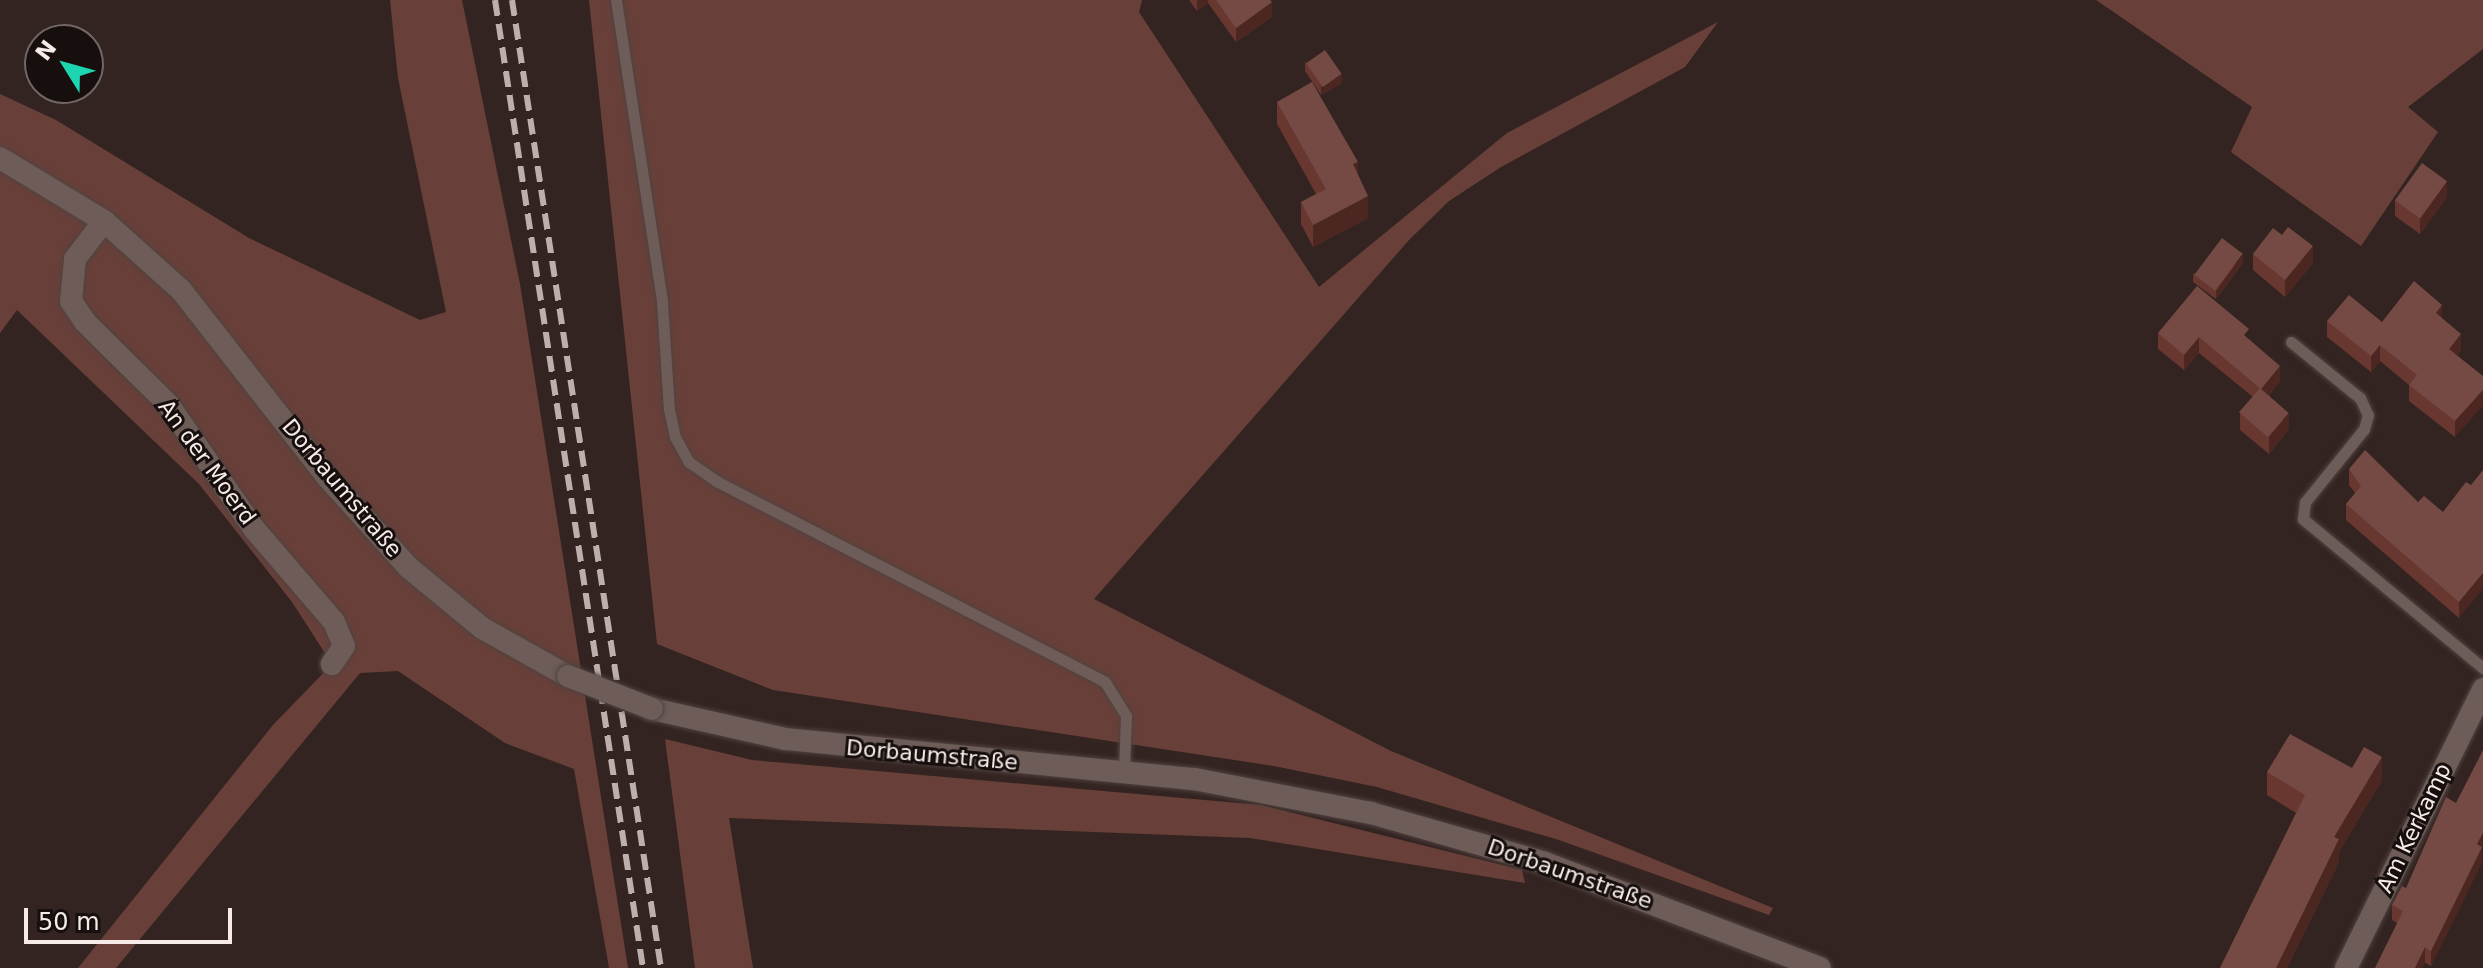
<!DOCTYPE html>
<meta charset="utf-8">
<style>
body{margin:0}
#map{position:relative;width:2483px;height:968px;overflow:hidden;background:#332421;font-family:"DejaVu Sans",sans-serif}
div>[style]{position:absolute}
.green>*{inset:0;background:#694039}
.roads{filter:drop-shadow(0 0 2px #504240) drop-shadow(0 0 2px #504240)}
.service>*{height:11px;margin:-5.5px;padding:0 5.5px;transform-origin:5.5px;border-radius:5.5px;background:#6d5c58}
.minor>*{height:22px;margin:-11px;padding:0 11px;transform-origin:11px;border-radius:11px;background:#6d5c58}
.rail>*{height:6px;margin-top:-3px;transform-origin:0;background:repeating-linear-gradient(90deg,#bcafad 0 16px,transparent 0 24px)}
.bridges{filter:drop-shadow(0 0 2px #504240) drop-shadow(0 0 2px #504240)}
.minor-bridge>*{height:22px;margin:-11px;padding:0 11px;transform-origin:11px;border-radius:11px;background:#6d5c58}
.wall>*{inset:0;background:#673730}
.shaded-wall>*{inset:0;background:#4c2722}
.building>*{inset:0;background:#764a44;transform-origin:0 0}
span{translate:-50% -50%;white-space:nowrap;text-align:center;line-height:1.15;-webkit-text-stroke:6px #160f0e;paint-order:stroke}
.street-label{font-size:22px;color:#f6ebe9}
.north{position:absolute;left:24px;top:24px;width:80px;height:80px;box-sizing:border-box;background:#160f0e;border:2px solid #706766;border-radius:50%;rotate:307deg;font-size:22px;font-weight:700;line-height:32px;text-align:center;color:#f6ebe9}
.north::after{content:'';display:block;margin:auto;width:28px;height:36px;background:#1cd5b1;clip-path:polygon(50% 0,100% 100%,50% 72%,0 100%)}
.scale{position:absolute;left:24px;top:908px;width:208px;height:36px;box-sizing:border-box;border:4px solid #f6ebe9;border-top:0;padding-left:10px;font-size:24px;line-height:28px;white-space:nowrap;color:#f6ebe9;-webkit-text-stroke:6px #160f0e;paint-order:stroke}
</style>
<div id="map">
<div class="green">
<div style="clip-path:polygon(390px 0,462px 0,520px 284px,628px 968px,609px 968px,574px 769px,505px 743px,398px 671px,360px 673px,116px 968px,78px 968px,273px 725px,332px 664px,292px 602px,199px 484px,17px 310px,0 333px,0 94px,56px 120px,249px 238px,420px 320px,446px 312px,398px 78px)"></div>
<div style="clip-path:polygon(589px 0,1142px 0,1139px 12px,1319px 287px,1507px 133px,1718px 22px,1685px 67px,1501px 167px,1449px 201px,1409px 240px,1094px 599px,1391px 751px,1773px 908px,1769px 915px,1559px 840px,1377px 787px,1274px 766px,773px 690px,657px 644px)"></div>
<div style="clip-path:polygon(2096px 0,2483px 0,2483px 49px,2408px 107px,2438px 132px,2361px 246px,2231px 152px,2252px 107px)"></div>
<div style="clip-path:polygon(665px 739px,752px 760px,1261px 805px,1522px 870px,1525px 883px,1250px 838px,729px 818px,753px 968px,695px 968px)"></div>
</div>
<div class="roads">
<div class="service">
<div style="left:616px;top:0;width:305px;rotate:81.3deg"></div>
<div style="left:662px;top:302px;width:107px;rotate:86.3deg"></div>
<div style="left:669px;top:409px;width:29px;rotate:78deg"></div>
<div style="left:675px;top:437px;width:29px;rotate:61deg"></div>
<div style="left:689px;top:462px;width:33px;rotate:35deg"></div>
<div style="left:716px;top:481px;width:438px;rotate:27.3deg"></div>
<div style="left:1105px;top:682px;width:40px;rotate:58deg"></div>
<div style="left:1126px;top:716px;width:55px;rotate:92.1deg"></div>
<div style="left:2291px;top:342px;width:89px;rotate:39.1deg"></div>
<div style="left:2360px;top:398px;width:19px;rotate:65deg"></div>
<div style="left:2368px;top:415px;width:15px;rotate:106deg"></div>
<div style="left:2364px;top:429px;width:94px;rotate:128.9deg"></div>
<div style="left:2305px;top:502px;width:17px;rotate:97deg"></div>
<div style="left:2303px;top:519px;width:234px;rotate:39.6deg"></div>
</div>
<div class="minor">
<div style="left:0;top:158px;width:122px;rotate:31.2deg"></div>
<div style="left:104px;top:221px;width:103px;rotate:41.9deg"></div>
<div style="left:181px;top:290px;width:239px;rotate:52deg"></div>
<div style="left:328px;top:478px;width:120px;rotate:48deg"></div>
<div style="left:408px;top:567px;width:96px;rotate:39.5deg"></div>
<div style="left:482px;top:628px;width:98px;rotate:29.2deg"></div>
<div style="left:104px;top:221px;width:48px;rotate:127.3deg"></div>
<div style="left:75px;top:259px;width:42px;rotate:95.4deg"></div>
<div style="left:71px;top:301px;width:25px;rotate:56deg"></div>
<div style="left:85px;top:322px;width:117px;rotate:44.7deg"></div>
<div style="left:168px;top:404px;width:153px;rotate:55.4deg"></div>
<div style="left:255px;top:530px;width:121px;rotate:49.3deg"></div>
<div style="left:334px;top:622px;width:26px;rotate:67deg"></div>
<div style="left:344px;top:646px;width:22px;rotate:124deg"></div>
<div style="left:652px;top:709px;width:136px;rotate:12.7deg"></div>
<div style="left:785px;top:739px;width:411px;rotate:5.6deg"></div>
<div style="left:1194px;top:779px;width:180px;rotate:10.9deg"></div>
<div style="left:1371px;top:813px;width:181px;rotate:16deg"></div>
<div style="left:1545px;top:863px;width:294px;rotate:20.9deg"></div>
<div style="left:2346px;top:968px;width:311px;rotate:-63.8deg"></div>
</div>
</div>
<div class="rail">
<div style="left:495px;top:0;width:979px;rotate:81.31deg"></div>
<div style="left:512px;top:0;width:979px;rotate:81.25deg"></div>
</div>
<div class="bridges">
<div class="minor-bridge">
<div style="left:568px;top:676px;width:90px;rotate:21.4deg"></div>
</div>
</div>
<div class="wall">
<div style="clip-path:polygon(1189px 0,1270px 0,1272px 17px,1236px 42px,1208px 3px,1197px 11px)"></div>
<div style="clip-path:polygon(1305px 62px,1342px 83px,1321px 95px,1305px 71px)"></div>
<div style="clip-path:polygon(1277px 102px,1358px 174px,1368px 218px,1313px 247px,1301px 224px,1301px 202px,1316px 194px,1277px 124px)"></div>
<div style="clip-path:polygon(2447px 197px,2420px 234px,2395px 216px,2395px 200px)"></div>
<div style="clip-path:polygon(2253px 254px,2313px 263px,2285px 297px,2253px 270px)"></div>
<div style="clip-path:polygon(2243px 263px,2216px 299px,2193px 282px,2193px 274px)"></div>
<div style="clip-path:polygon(2442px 318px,2461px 350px,2457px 355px,2455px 437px,2409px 401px,2409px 385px,2380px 361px,2371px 372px,2327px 337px,2327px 321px,2382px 322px)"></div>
<div style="clip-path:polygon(2158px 333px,2249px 339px,2280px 381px,2269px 395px,2289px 429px,2269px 454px,2240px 430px,2240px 413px,2253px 397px,2199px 353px,2184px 370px,2158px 349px)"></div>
<div style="clip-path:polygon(2349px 469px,2418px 502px,2443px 512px,2466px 482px,2459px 618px,2346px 520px,2346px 504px,2355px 493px,2349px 485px)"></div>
<div style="clip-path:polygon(2352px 768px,2382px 780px,2339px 852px,2339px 862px,2287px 968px,2220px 968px,2296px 813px,2267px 795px,2267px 772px)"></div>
<div style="clip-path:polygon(2482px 851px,2482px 862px,2431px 966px,2425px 963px,2397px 923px,2392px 920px,2392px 905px,2406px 888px)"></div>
</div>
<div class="shaded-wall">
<div style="clip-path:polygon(1197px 0,1208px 0,1208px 3px,1197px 11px)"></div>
<div style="clip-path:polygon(1272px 2px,1272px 17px,1236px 42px,1236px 28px)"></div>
<div style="clip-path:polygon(1342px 74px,1342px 83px,1321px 95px,1321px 87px)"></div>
<div style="clip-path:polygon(1358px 162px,1358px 184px,1353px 164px)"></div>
<div style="clip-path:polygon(2447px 181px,2447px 197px,2420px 234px,2420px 218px)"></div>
<div style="clip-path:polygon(1368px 196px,1368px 218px,1313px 247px,1313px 225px)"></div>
<div style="clip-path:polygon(2313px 246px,2313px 263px,2285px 297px,2285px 280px)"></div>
<div style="clip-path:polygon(2243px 254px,2243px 263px,2216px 299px,2216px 291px)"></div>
<div style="clip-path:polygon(2442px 305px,2442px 321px,2436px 313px)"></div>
<div style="clip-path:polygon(2461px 334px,2461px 350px,2449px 365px,2449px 349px)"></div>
<div style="clip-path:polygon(2199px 337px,2199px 353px,2184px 370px,2184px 355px)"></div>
<div style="clip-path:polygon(2380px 345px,2380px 361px,2371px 372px,2371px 356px)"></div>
<div style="clip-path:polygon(2280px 366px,2280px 381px,2261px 404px,2261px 389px)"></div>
<div style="clip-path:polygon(2483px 390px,2483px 406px,2455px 437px,2455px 421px)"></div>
<div style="clip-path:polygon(2289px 413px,2289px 429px,2269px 454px,2269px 437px)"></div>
<div style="clip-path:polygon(2483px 573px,2483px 589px,2459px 618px,2459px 602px)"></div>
<div style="clip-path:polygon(2382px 757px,2382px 780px,2339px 852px,2339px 862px,2287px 968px,2276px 968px,2334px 837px)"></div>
<div style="clip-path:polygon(2483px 833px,2482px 862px,2431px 966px,2431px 951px,2477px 844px)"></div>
<div style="clip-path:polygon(2425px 947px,2425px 963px,2422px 968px,2415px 968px)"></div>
</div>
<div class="building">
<div style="clip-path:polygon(1216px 0,1270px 0,1272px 2px,1236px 28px)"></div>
<div style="left:1325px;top:50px;width:29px;height:23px;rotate:55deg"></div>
<div style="clip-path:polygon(1312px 82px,1358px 162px,1353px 164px,1368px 196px,1313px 225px,1301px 202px,1326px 189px,1277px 102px)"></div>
<div style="left:2422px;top:163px;width:31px;height:46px;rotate:36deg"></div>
<div style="clip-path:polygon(2288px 227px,2313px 246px,2285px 280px,2253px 254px,2273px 228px,2282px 235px)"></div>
<div style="left:2222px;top:238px;width:26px;height:46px;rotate:37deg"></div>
<div style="clip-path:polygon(2414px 281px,2442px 305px,2436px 313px,2461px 334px,2449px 349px,2483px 376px,2483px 390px,2455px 421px,2409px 385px,2417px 375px,2380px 345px,2371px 356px,2327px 321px,2349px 295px,2382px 322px)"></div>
<div style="clip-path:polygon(2197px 286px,2249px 329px,2244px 335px,2280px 366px,2261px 389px,2199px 337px,2184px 355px,2158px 333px)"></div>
<div style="left:2260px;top:388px;width:38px;height:32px;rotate:41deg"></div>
<div style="clip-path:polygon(2365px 450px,2418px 502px,2424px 496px,2443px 512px,2466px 482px,2471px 485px,2483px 470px,2483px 573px,2459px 602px,2346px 504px,2361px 486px,2349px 469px)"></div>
<div style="clip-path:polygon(2290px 734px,2352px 768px,2364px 747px,2382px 757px,2334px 837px,2339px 839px,2276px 968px,2220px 968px,2305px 795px,2267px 772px)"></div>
<div style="clip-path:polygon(2483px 750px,2483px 833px,2477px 844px,2482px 847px,2431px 951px,2425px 947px,2415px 968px,2375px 968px,2403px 911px,2392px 905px,2402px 886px,2406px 888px,2446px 797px,2456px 803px)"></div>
</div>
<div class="street-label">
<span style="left:207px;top:462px;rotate:54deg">An der Moerd</span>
<span style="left:342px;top:488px;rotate:50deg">Dorbaumstraße</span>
<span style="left:932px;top:755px;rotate:5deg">Dorbaumstraße</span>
<span style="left:2414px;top:828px;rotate:-64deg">Am Kerkamp</span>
<span style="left:1570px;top:874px;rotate:19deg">Dorbaumstraße</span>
</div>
<div class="north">N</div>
<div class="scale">50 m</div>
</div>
